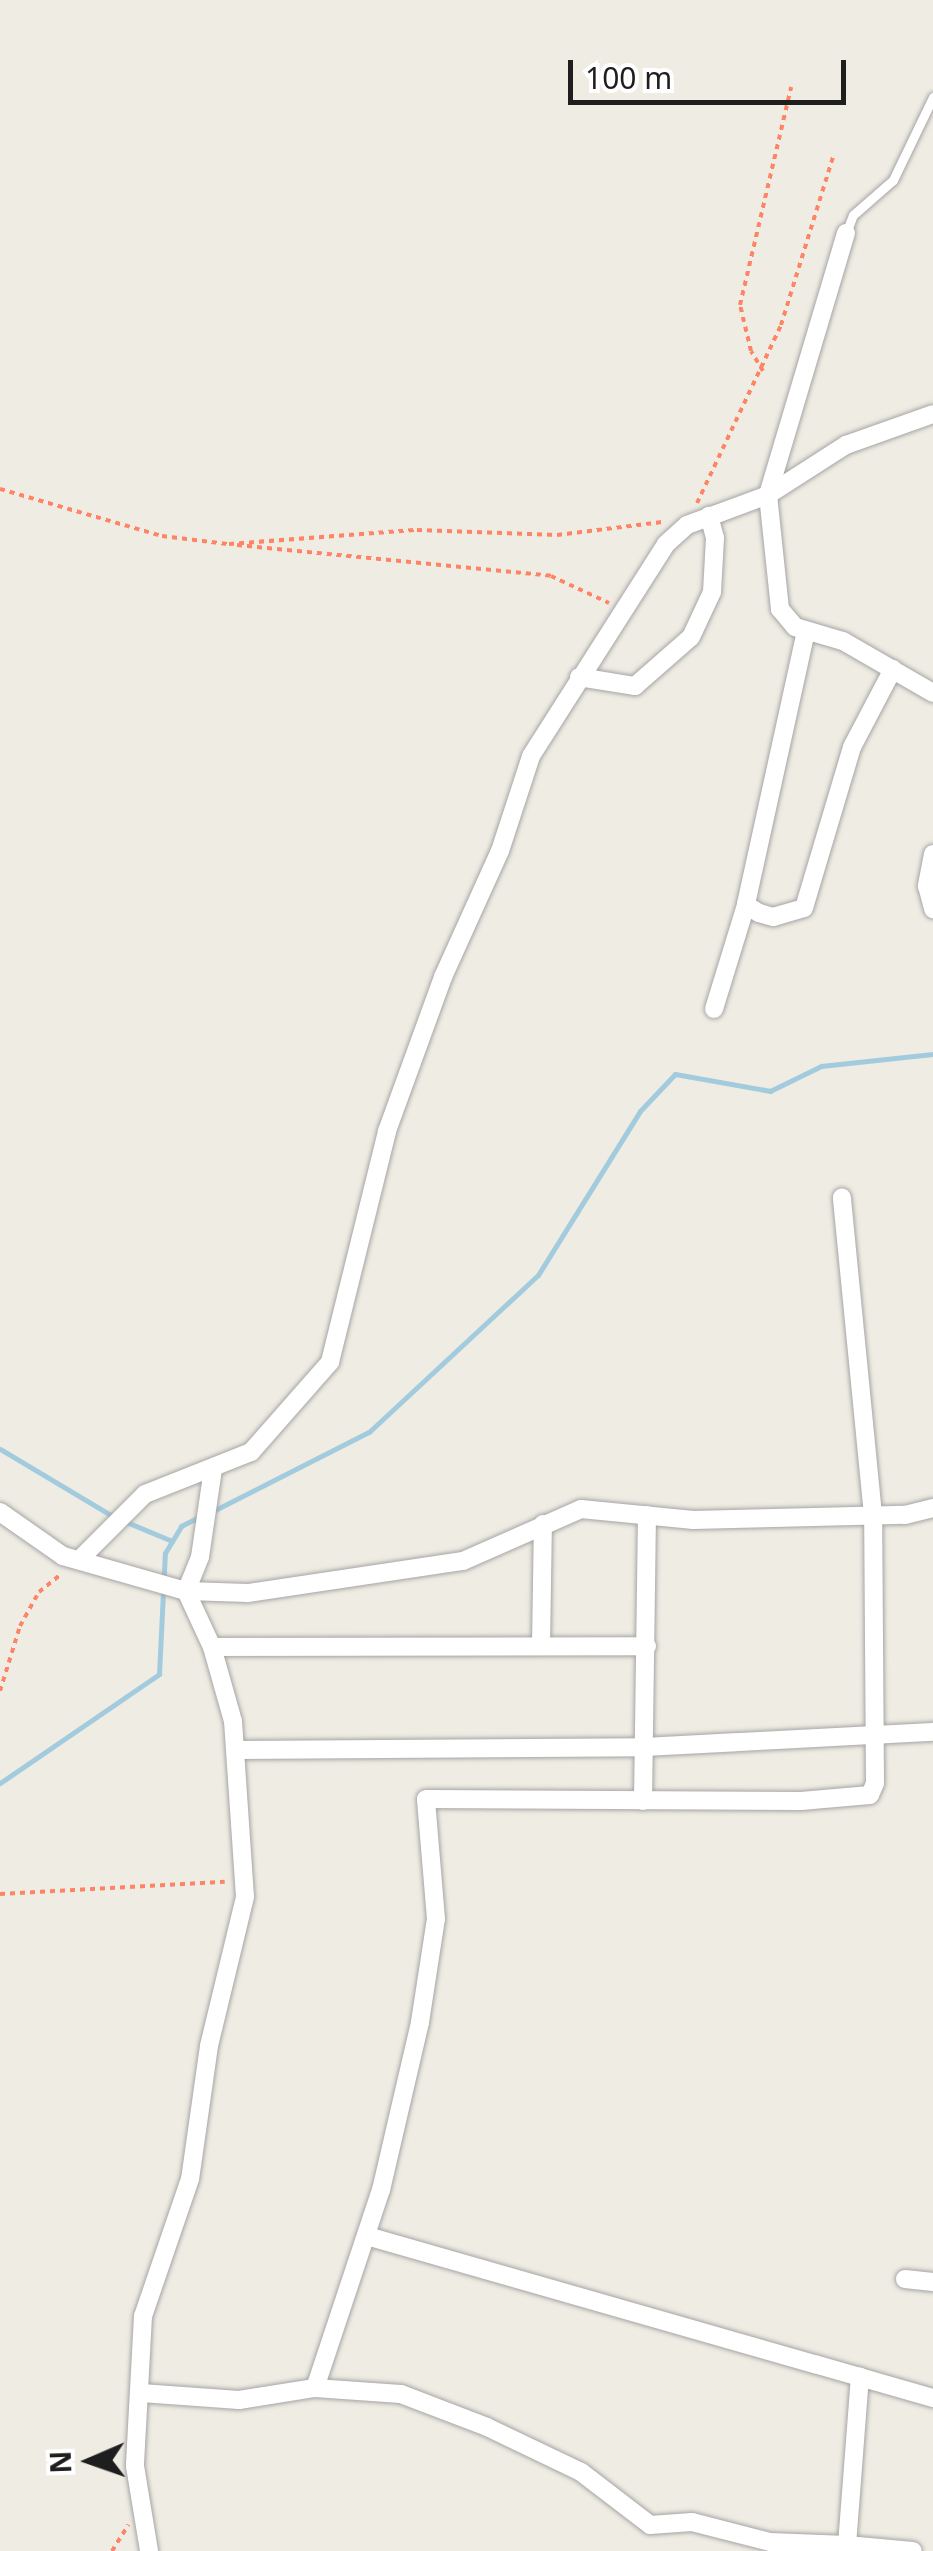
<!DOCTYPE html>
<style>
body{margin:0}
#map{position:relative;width:933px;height:2551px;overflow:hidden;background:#efece3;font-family:"Noto Sans",sans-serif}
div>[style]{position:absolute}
.stream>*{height:5px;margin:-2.5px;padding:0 2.5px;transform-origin:2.5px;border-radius:2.5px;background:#a2cbde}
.path>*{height:4px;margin-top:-2px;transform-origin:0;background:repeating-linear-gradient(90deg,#fe8465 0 5px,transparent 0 10px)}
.roads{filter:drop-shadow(0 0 2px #a5a5a5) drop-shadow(0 0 2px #a5a5a5)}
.lane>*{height:9px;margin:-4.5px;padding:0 4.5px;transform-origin:4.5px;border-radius:4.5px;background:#fff}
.street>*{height:18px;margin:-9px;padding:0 9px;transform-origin:9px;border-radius:9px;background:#fff}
span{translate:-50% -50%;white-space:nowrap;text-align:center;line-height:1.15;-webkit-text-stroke:9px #fff;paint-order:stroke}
.north{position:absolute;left:40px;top:2411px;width:100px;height:100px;-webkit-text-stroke:8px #fff;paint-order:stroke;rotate:268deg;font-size:28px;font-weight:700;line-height:40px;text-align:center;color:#1e1e1e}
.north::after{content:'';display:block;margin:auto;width:35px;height:45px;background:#1e1e1e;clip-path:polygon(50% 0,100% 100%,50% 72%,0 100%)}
.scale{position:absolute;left:568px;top:60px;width:278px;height:45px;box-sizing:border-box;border:5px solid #1e1e1e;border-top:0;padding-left:12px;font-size:30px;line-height:35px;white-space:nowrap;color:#1e1e1e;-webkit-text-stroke:8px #fff;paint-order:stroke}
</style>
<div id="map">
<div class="stream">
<div style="left:0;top:1449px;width:133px;rotate:30.8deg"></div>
<div style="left:213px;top:1511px;width:175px;rotate:-26.9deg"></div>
<div style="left:369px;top:1432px;width:231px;rotate:-42.9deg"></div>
<div style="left:538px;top:1275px;width:193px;rotate:-58.1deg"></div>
<div style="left:640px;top:1111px;width:51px;rotate:-46.6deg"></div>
<div style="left:675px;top:1074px;width:97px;rotate:10.1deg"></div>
<div style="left:770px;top:1091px;width:57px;rotate:-26.1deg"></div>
<div style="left:821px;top:1066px;width:113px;rotate:-6.1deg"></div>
<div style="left:124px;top:1521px;width:52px;rotate:22.6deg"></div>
<div style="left:0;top:1783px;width:193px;rotate:-34.4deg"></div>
<div style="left:159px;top:1674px;width:121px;rotate:-87.2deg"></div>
<div style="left:165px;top:1553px;width:31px;rotate:-59deg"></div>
<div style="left:181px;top:1526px;width:25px;rotate:-27deg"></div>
</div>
<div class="path">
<div style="left:763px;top:371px;width:23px;rotate:-121deg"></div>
<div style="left:751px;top:351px;width:47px;rotate:-103.4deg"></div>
<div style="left:740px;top:305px;width:224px;rotate:-76.8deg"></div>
<div style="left:0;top:489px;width:169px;rotate:16.2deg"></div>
<div style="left:162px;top:536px;width:66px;rotate:6.9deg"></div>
<div style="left:697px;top:503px;width:197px;rotate:-64.7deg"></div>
<div style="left:781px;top:325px;width:179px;rotate:-72.8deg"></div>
<div style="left:229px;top:544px;width:189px;rotate:-4.3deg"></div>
<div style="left:417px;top:530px;width:140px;rotate:2deg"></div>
<div style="left:557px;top:535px;width:106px;rotate:-7.1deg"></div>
<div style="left:237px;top:545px;width:316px;rotate:5.6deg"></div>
<div style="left:551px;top:576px;width:64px;rotate:25deg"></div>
<div style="left:0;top:1691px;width:68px;rotate:-72.9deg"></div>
<div style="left:20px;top:1626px;width:39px;rotate:-61deg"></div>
<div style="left:39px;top:1592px;width:28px;rotate:-39deg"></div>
<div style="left:0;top:1894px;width:225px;rotate:-3.1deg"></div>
<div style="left:112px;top:2551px;width:31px;rotate:-58deg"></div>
</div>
<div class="roads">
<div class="lane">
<div style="left:846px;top:233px;width:19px;rotate:-69deg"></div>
<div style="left:853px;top:215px;width:53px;rotate:-41.2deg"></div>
<div style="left:893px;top:180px;width:92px;rotate:-64.3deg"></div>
</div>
<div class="street">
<div style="left:846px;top:233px;width:273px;rotate:106.6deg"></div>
<div style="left:768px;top:495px;width:115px;rotate:84deg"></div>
<div style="left:780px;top:609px;width:23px;rotate:50deg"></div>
<div style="left:795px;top:627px;width:50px;rotate:16.3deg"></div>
<div style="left:843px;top:641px;width:104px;rotate:30deg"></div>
<div style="left:806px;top:631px;width:280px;rotate:102.4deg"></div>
<div style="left:746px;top:905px;width:15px;rotate:32deg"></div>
<div style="left:759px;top:913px;width:15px;rotate:16deg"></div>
<div style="left:773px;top:917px;width:32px;rotate:-16deg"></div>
<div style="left:804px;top:908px;width:168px;rotate:-73.4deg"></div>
<div style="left:852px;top:747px;width:88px;rotate:-62.3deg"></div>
<div style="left:579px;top:677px;width:57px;rotate:9.1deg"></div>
<div style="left:635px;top:686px;width:74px;rotate:-41.2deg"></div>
<div style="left:691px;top:637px;width:50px;rotate:-65deg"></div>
<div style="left:712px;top:592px;width:54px;rotate:-86.8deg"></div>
<div style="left:715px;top:538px;width:23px;rotate:-105deg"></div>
<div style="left:933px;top:854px;width:33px;rotate:101deg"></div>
<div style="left:927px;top:886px;width:24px;rotate:75deg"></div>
<div style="left:714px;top:1009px;width:109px;rotate:-72.9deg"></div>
<div style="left:213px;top:1469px;width:89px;rotate:98.4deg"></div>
<div style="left:200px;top:1557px;width:37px;rotate:112deg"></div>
<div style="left:186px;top:1591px;width:62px;rotate:1.8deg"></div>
<div style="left:248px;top:1593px;width:217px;rotate:-8.5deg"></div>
<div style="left:463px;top:1561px;width:129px;rotate:-23.8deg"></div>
<div style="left:581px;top:1509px;width:113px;rotate:5.6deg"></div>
<div style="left:693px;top:1520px;width:212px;rotate:-1.4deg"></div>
<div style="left:905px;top:1515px;width:29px;rotate:-14deg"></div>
<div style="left:0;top:1512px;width:77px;rotate:34.9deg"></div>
<div style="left:63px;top:1556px;width:128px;rotate:15.9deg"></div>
<div style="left:186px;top:1591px;width:62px;rotate:65.1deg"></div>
<div style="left:212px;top:1647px;width:77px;rotate:74.2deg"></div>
<div style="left:233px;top:1721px;width:176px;rotate:86.1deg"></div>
<div style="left:245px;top:1897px;width:153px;rotate:103.6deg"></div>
<div style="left:209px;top:2046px;width:134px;rotate:98.1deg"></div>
<div style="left:190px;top:2179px;width:145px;rotate:108.9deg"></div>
<div style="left:143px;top:2316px;width:150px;rotate:93.1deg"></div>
<div style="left:135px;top:2466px;width:86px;rotate:80.6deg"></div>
<div style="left:79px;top:1560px;width:93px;rotate:-45deg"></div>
<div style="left:145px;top:1494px;width:114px;rotate:-21.6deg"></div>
<div style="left:251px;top:1452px;width:120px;rotate:-48.7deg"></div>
<div style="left:330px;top:1362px;width:238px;rotate:-76.1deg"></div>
<div style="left:387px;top:1131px;width:164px;rotate:-70deg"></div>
<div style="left:443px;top:977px;width:138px;rotate:-65.7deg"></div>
<div style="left:500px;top:851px;width:100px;rotate:-71.9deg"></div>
<div style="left:531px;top:756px;width:251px;rotate:-57.5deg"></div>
<div style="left:666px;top:544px;width:28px;rotate:-42deg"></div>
<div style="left:687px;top:525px;width:86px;rotate:-20.3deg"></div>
<div style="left:768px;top:495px;width:93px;rotate:-32.7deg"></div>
<div style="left:846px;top:445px;width:92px;rotate:-19.6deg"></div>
<div style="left:541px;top:1646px;width:122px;rotate:-89.1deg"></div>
<div style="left:212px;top:1647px;width:435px;rotate:-0.1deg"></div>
<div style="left:235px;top:1750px;width:409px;rotate:-0.4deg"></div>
<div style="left:644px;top:1747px;width:289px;rotate:-3deg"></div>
<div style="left:643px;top:1801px;width:286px;rotate:-89.2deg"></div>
<div style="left:367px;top:2236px;width:589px;rotate:15.97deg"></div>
<div style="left:905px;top:2279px;width:28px;rotate:6deg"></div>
<div style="left:315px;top:2388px;width:86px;rotate:4deg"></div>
<div style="left:401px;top:2394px;width:92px;rotate:21deg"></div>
<div style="left:487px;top:2427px;width:104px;rotate:25.6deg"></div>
<div style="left:581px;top:2472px;width:87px;rotate:37.5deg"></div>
<div style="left:650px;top:2525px;width:42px;rotate:-4.1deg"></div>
<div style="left:692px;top:2522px;width:81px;rotate:14.4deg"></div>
<div style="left:770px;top:2542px;width:77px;rotate:2.2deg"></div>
<div style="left:847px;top:2545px;width:169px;rotate:-85.6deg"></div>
<div style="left:141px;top:2393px;width:98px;rotate:4.1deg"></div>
<div style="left:239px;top:2400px;width:77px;rotate:-9deg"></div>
<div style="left:315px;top:2388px;width:209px;rotate:-71.6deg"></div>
<div style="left:381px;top:2190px;width:172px;rotate:-76.9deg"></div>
<div style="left:420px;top:2022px;width:104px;rotate:-81.2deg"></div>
<div style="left:436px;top:1919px;width:120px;rotate:-94.8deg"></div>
<div style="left:426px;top:1799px;width:375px;rotate:0.3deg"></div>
<div style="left:801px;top:1801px;width:69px;rotate:-5deg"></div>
<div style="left:870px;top:1795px;width:13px;rotate:-67deg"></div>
<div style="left:875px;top:1783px;width:268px;rotate:-90.4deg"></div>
<div style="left:873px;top:1515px;width:319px;rotate:-95.6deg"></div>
<div style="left:847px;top:2545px;width:66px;rotate:5.2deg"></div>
</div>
</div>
<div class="north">N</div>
<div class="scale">100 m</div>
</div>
